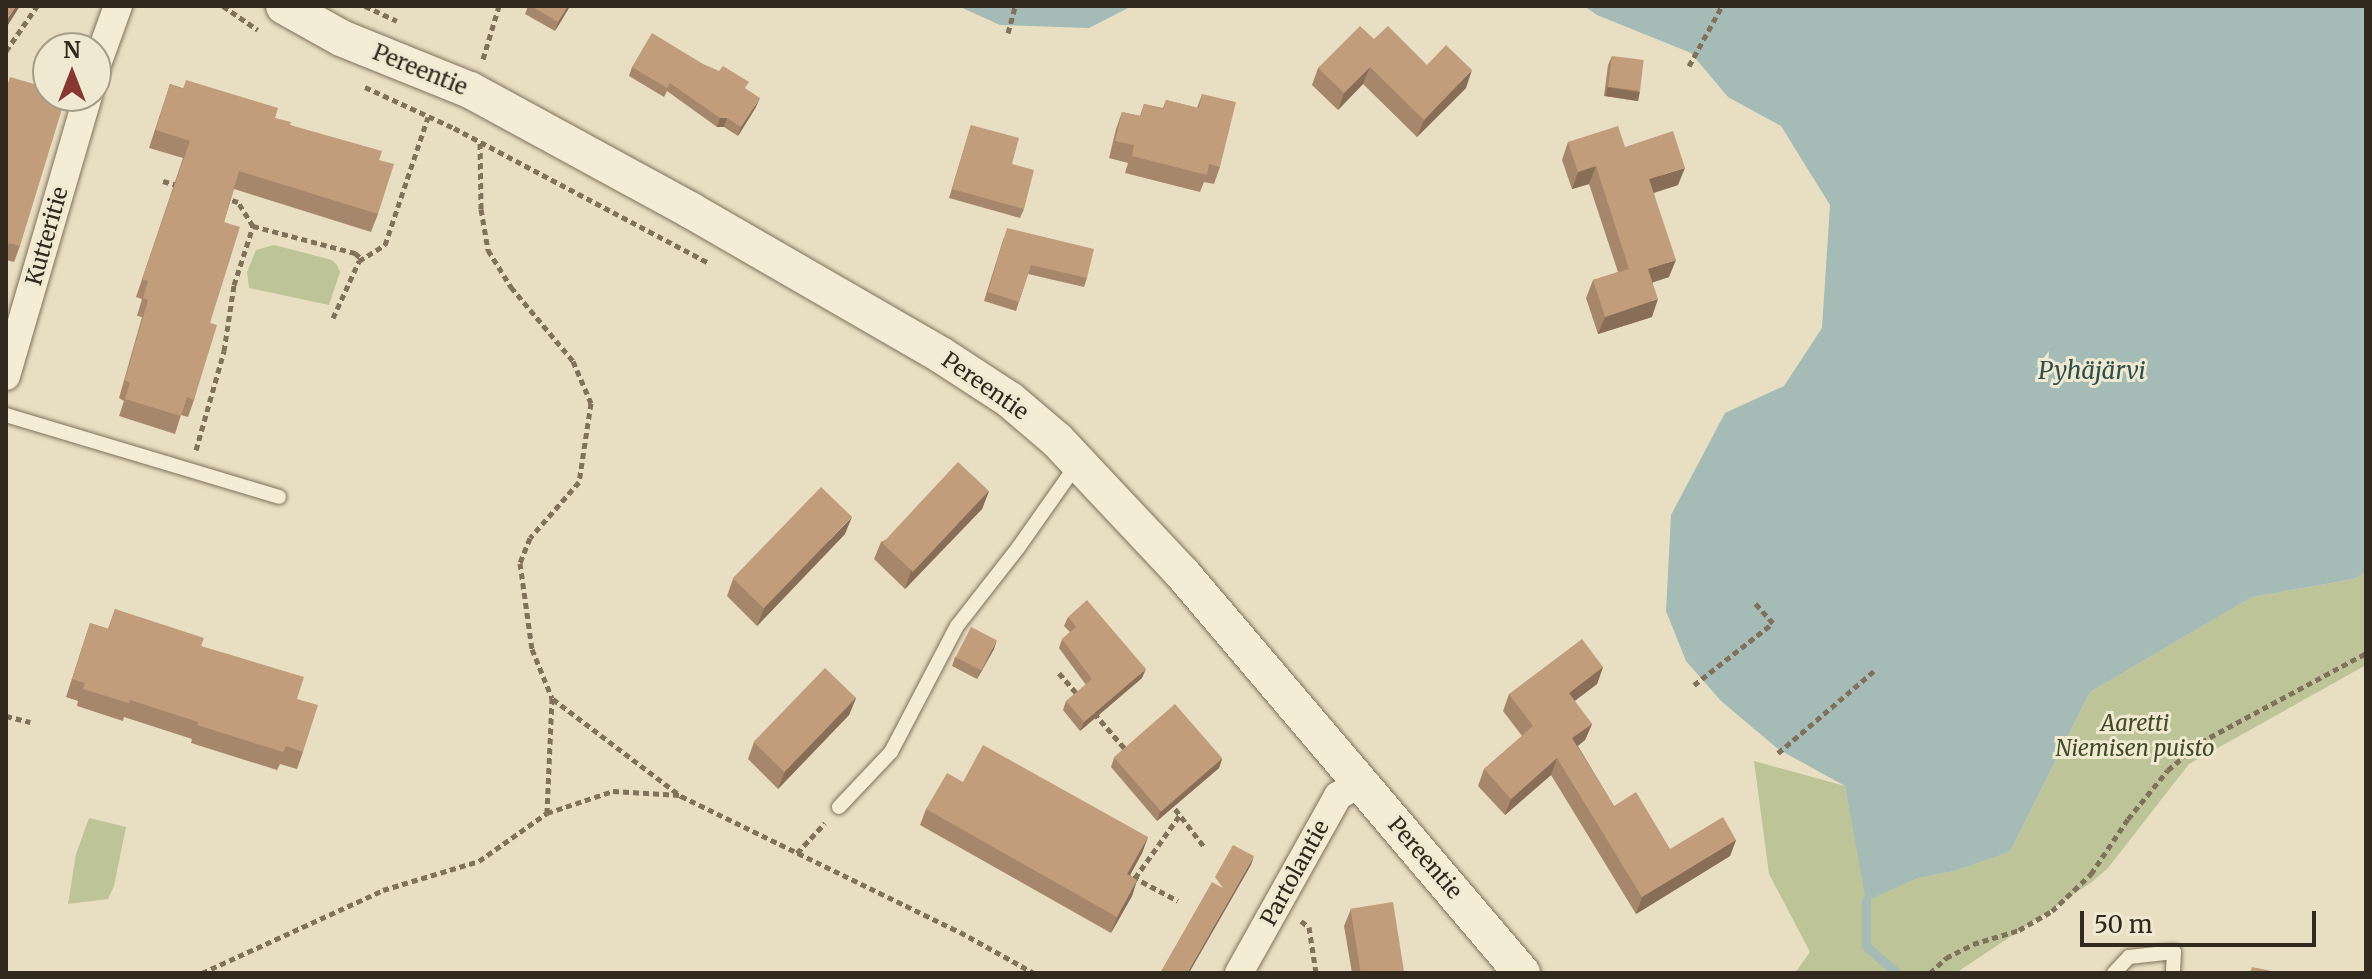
<!DOCTYPE html>
<meta charset="utf-8">
<style>
body{margin:0}
#map{position:relative;width:2372px;height:979px;overflow:hidden;background:#e8dfc2;font-family:Merriweather,serif}
div>[style]{position:absolute}
.green>*{inset:0;background:#bdc498}
.water>*{inset:0;background:#a4bbb6}
.stream>*{height:9px;margin:-4.5px;padding:0 4.5px;transform-origin:4.5px;border-radius:4.5px;background:#a4bbb6}
.path>*{height:5px;margin-top:-2.5px;transform-origin:0;background:repeating-linear-gradient(90deg,#80715b 0 6px,transparent 0 10px)}
.roads{filter:drop-shadow(0 0 2px #80715b) drop-shadow(0 0 2px #80715b)}
.service>*{height:14px;margin:-7px;padding:0 7px;transform-origin:7px;border-radius:7px;background:#f4ecd4}
.minor>*{height:28px;margin:-14px;padding:0 14px;transform-origin:14px;border-radius:14px;background:#f4ecd4}
.tertiary>*{height:36px;margin:-18px;padding:0 18px;transform-origin:18px;border-radius:18px;background:#f4ecd4}
.wall>*{inset:0;background:#a7876b}
.shaded-wall>*{inset:0;background:#886e57;transform-origin:0 0}
.building>*{inset:0;background:#c29d7c;transform-origin:0 0}
span{translate:-50% -50%;white-space:nowrap;text-align:center;line-height:1.15;-webkit-text-stroke:6px #f0e9d1;paint-order:stroke}
.street-label{font-size:22px;color:#31281e}
.park-label{font-size:22px;color:#404b27;font-style:italic}
.water-label{font-size:24px;color:#2f4f4f;font-style:italic}
.frame{position:absolute;inset:0;border:8px solid #31281e;pointer-events:none}
.north{position:absolute;left:32px;top:32px;width:80px;height:80px;box-sizing:border-box;background:#f0e9d1;border:2px solid #a49c89;border-radius:50%;rotate:0deg;font-size:22px;font-weight:700;line-height:32px;text-align:center;color:#31281e}
.north::after{content:'';display:block;margin:auto;width:28px;height:36px;background:#883732;clip-path:polygon(50% 0,100% 100%,50% 72%,0 100%)}
.scale{position:absolute;left:2080px;top:911px;width:236px;height:36px;box-sizing:border-box;border:4px solid #31281e;border-top:0;padding-left:10px;font-size:24px;line-height:28px;white-space:nowrap;color:#31281e;-webkit-text-stroke:6px #f0e9d1;paint-order:stroke}
</style>
<div id="map">
<div class="green">
<div style="clip-path:polygon(274px 245px,332px 260px,337px 265px,340px 272px,329px 305px,249px 288px,247px 272px,256px 250px)"></div>
<div style="clip-path:polygon(2366px 572px,2366px 665px,2189px 764px,2108px 868px,2092px 882px,1956px 973px,1795px 973px,1810px 952px,1769px 874px,1754px 761px,1845px 786px,1867px 900px,1918px 878px,1954px 871px,2010px 852px,2090px 692px,2252px 597px,2354px 579px)"></div>
<div style="clip-path:polygon(89px 818px,126px 827px,114px 886px,108px 899px,68px 904px,76px 854px)"></div>
</div>
<div class="water">
<div style="clip-path:polygon(958px 6px,1132px 6px,1089px 28px,1000px 25px)"></div>
<div style="clip-path:polygon(1584px 6px,2366px 6px,2366px 572px,2354px 579px,2252px 597px,2090px 692px,2010px 852px,1954px 871px,1918px 878px,1866px 901px,1845px 786px,1778px 749px,1721px 701px,1686px 661px,1666px 611px,1671px 515px,1725px 413px,1784px 386px,1822px 328px,1830px 205px,1781px 126px,1728px 97px,1691px 53px,1597px 15px)"></div>
</div>
<div class="stream">
<div style="left:1866px;top:901px;width:45px;rotate:90deg"></div>
<div style="left:1866px;top:946px;width:41px;rotate:41.1deg"></div>
</div>
<div class="path">
<div style="left:223px;top:6px;width:42px;rotate:34.4deg"></div>
<div style="left:365px;top:6px;width:35px;rotate:25deg"></div>
<div style="left:1008px;top:33px;width:28px;rotate:-75deg"></div>
<div style="left:6px;top:51px;width:55px;rotate:-55.4deg"></div>
<div style="left:483px;top:59px;width:55px;rotate:-73.2deg"></div>
<div style="left:1689px;top:66px;width:68px;rotate:-61.2deg"></div>
<div style="left:365px;top:87px;width:98px;rotate:24.7deg"></div>
<div style="left:454px;top:128px;width:289px;rotate:27.9deg"></div>
<div style="left:480px;top:143px;width:66px;rotate:89.1deg"></div>
<div style="left:481px;top:209px;width:42px;rotate:80.3deg"></div>
<div style="left:488px;top:250px;width:44px;rotate:58.1deg"></div>
<div style="left:511px;top:287px;width:97px;rotate:50deg"></div>
<div style="left:573px;top:361px;width:46px;rotate:66.8deg"></div>
<div style="left:591px;top:403px;width:80px;rotate:98.6deg"></div>
<div style="left:579px;top:482px;width:74px;rotate:131.2deg"></div>
<div style="left:530px;top:538px;width:27px;rotate:112deg"></div>
<div style="left:520px;top:563px;width:87px;rotate:82.1deg"></div>
<div style="left:532px;top:649px;width:53px;rotate:67.8deg"></div>
<div style="left:552px;top:698px;width:115px;rotate:92.5deg"></div>
<div style="left:163px;top:181px;width:19px;rotate:16deg"></div>
<div style="left:253px;top:226px;width:106px;rotate:14.8deg"></div>
<div style="left:355px;top:253px;width:9px;rotate:41deg"></div>
<div style="left:333px;top:318px;width:63px;rotate:-65.5deg"></div>
<div style="left:359px;top:261px;width:31px;rotate:-32deg"></div>
<div style="left:385px;top:245px;width:135px;rotate:-71.4deg"></div>
<div style="left:196px;top:450px;width:103px;rotate:-74.2deg"></div>
<div style="left:224px;top:351px;width:67px;rotate:-81.4deg"></div>
<div style="left:234px;top:285px;width:62px;rotate:-72.1deg"></div>
<div style="left:253px;top:226px;width:28px;rotate:-122deg"></div>
<div style="left:238px;top:202px;width:14px;rotate:-163deg"></div>
<div style="left:1059px;top:673px;width:30px;rotate:49deg"></div>
<div style="left:1694px;top:685px;width:100px;rotate:-38.1deg"></div>
<div style="left:1773px;top:623px;width:27px;rotate:-132deg"></div>
<div style="left:553px;top:699px;width:161px;rotate:37.2deg"></div>
<div style="left:681px;top:796px;width:310px;rotate:26deg"></div>
<div style="left:960px;top:932px;width:85px;rotate:29deg"></div>
<div style="left:1094px;top:713px;width:50px;rotate:49deg"></div>
<div style="left:6px;top:716px;width:25px;rotate:14deg"></div>
<div style="left:1778px;top:753px;width:126px;rotate:-40.5deg"></div>
<div style="left:1169px;top:801px;width:59px;rotate:52.5deg"></div>
<div style="left:797px;top:853px;width:41px;rotate:-47deg"></div>
<div style="left:1124px;top:872px;width:61px;rotate:28.2deg"></div>
<div style="left:1135px;top:878px;width:77px;rotate:-54.5deg"></div>
<div style="left:1301px;top:921px;width:10px;rotate:37deg"></div>
<div style="left:1309px;top:927px;width:47px;rotate:81.3deg"></div>
<div style="left:202px;top:973px;width:199px;rotate:-24.6deg"></div>
<div style="left:383px;top:890px;width:100px;rotate:-16.8deg"></div>
<div style="left:479px;top:861px;width:83px;rotate:-35.2deg"></div>
<div style="left:547px;top:813px;width:70px;rotate:-18.4deg"></div>
<div style="left:613px;top:791px;width:67px;rotate:3.4deg"></div>
<div style="left:1930px;top:973px;width:22px;rotate:-43deg"></div>
<div style="left:1946px;top:958px;width:30px;rotate:-27deg"></div>
<div style="left:1973px;top:944px;width:48px;rotate:-16.9deg"></div>
<div style="left:2019px;top:930px;width:38px;rotate:-30deg"></div>
<div style="left:2052px;top:911px;width:54px;rotate:-43.5deg"></div>
<div style="left:2091px;top:874px;width:66px;rotate:-56.1deg"></div>
<div style="left:2128px;top:819px;width:63px;rotate:-50.8deg"></div>
<div style="left:2168px;top:770px;width:43px;rotate:-40.3deg"></div>
<div style="left:2201px;top:742px;width:187px;rotate:-28.3deg"></div>
</div>
<div class="roads">
<div class="service">
<div style="left:6px;top:415px;width:285px;rotate:16.7deg"></div>
<div style="left:839px;top:807px;width:76px;rotate:-46.6deg"></div>
<div style="left:891px;top:752px;width:142px;rotate:-62.4deg"></div>
<div style="left:957px;top:626px;width:99px;rotate:-52deg"></div>
<div style="left:1018px;top:548px;width:103px;rotate:-54.9deg"></div>
<div style="left:2114px;top:973px;width:22px;rotate:-47deg"></div>
<div style="left:2129px;top:957px;width:45px;rotate:-6.3deg"></div>
<div style="left:2174px;top:952px;width:21px;rotate:93deg"></div>
</div>
<div class="minor">
<div style="left:96px;top:67px;width:65px;rotate:-70.2deg"></div>
<div style="left:6px;top:376px;width:292px;rotate:-73.7deg"></div>
<div style="left:1239px;top:973px;width:203px;rotate:-60.8deg"></div>
<div style="left:1338px;top:796px;width:26px;rotate:-31deg"></div>
</div>
<div class="tertiary">
<div style="left:284px;top:6px;width:65px;rotate:29.3deg"></div>
<div style="left:341px;top:38px;width:139px;rotate:22deg"></div>
<div style="left:470px;top:90px;width:251px;rotate:28.6deg"></div>
<div style="left:690px;top:210px;width:290px;rotate:30deg"></div>
<div style="left:941px;top:355px;width:82px;rotate:33.1deg"></div>
<div style="left:1010px;top:400px;width:62px;rotate:40.4deg"></div>
<div style="left:1057px;top:440px;width:183px;rotate:46.8deg"></div>
<div style="left:1182px;top:573px;width:525px;rotate:49.64deg"></div>
</div>
</div>
<div class="wall">
<div style="clip-path:polygon(528px 6px,570px 6px,555px 31px,525px 14px)"></div>
<div style="clip-path:polygon(1374px 39px,1427px 65px,1466px 88px,1417px 137px,1363px 84px,1338px 110px,1312px 85px,1318px 68px)"></div>
<div style="clip-path:polygon(1612px 56px,1640px 92px,1637px 101px,1604px 96px,1608px 65px)"></div>
<div style="clip-path:polygon(632px 67px,746px 89px,756px 107px,738px 136px,724px 127px,717px 127px,667px 91px,664px 97px,629px 76px)"></div>
<div style="clip-path:polygon(170px 84px,275px 118px,290px 125px,379px 160px,378px 214px,371px 232px,234px 189px,224px 222px,210px 323px,194px 400px,188px 417px,181px 415px,175px 434px,119px 416px,124px 401px,119px 398px,142px 317px,137px 316px,142px 299px,136px 297px,183px 158px,149px 148px)"></div>
<div style="clip-path:polygon(6px 87px,20px 246px,14px 262px,6px 260px)"></div>
<div style="clip-path:polygon(1202px 94px,1220px 167px,1214px 184px,1204px 182px,1200px 192px,1125px 173px,1128px 163px,1109px 158px,1116px 129px,1122px 112px,1140px 116px,1144px 104px,1163px 108px,1166px 100px,1197px 108px)"></div>
<div style="clip-path:polygon(971px 125px,1024px 209px,1020px 218px,949px 198px)"></div>
<div style="clip-path:polygon(1568px 142px,1625px 147px,1678px 185px,1654px 193px,1669px 277px,1653px 282px,1652px 317px,1598px 334px,1586px 298px,1593px 280px,1618px 272px,1589px 184px,1572px 189px,1562px 160px)"></div>
<div style="clip-path:polygon(1004px 237px,1087px 278px,1084px 287px,1028px 274px,1016px 311px,984px 301px)"></div>
<div style="clip-path:polygon(989px 491px,982px 509px,905px 589px,874px 559px,881px 542px)"></div>
<div style="clip-path:polygon(845px 534px,757px 626px,727px 596px,733px 579px)"></div>
<div style="clip-path:polygon(115px 609px,201px 646px,297px 699px,303px 752px,297px 769px,280px 764px,277px 770px,191px 743px,192px 739px,124px 717px,123px 721px,77px 706px,78px 701px,66px 697px,90px 623px,108px 629px)"></div>
<div style="clip-path:polygon(1068px 617px,1142px 678px,1080px 731px,1063px 710px,1066px 701px,1086px 685px,1059px 648px,1062px 639px,1070px 632px,1064px 626px)"></div>
<div style="clip-path:polygon(994px 649px,977px 679px,952px 666px,955px 657px)"></div>
<div style="clip-path:polygon(1603px 667px,1597px 684px,1574px 701px,1592px 724px,1585px 740px,1578px 746px,1614px 806px,1670px 849px,1736px 840px,1730px 856px,1636px 914px,1551px 775px,1505px 815px,1478px 786px,1484px 769px,1522px 736px,1503px 711px,1509px 694px)"></div>
<div style="clip-path:polygon(856px 698px,849px 715px,778px 789px,748px 759px,754px 742px)"></div>
<div style="clip-path:polygon(1114px 758px,1222px 759px,1219px 768px,1157px 821px,1111px 767px)"></div>
<div style="clip-path:polygon(963px 782px,1148px 837px,1142px 853px,1130px 875px,1137px 880px,1132px 896px,1111px 933px,920px 825px,926px 809px)"></div>
<div style="clip-path:polygon(1351px 909px,1404px 973px,1352px 973px,1344px 926px)"></div>
</div>
<div class="shaded-wall">
<div style="clip-path:polygon(16px 6px,20px 6px,6px 28px,6px 21px)"></div>
<div style="clip-path:polygon(568px 6px,570px 6px,555px 31px,558px 22px)"></div>
<div style="clip-path:polygon(1370px 67px,1363px 84px,1338px 110px,1344px 93px)"></div>
<div style="clip-path:polygon(1472px 70px,1466px 88px,1417px 137px,1424px 120px)"></div>
<div style="left:1607px;top:87px;width:33px;height:9px;rotate:9deg"></div>
<div style="clip-path:polygon(760px 98px,756px 107px,738px 136px,741px 127px)"></div>
<div style="clip-path:polygon(720px 118px,727px 118px,724px 127px,717px 127px)"></div>
<div style="clip-path:polygon(1596px 166px,1589px 184px,1572px 189px,1578px 172px)"></div>
<div style="clip-path:polygon(1685px 168px,1678px 185px,1643px 196px,1649px 179px)"></div>
<div style="clip-path:polygon(1676px 260px,1669px 277px,1642px 286px,1648px 269px)"></div>
<div style="clip-path:polygon(1658px 299px,1652px 317px,1598px 334px,1605px 317px)"></div>
<div style="clip-path:polygon(989px 491px,982px 509px,905px 589px,911px 571px)"></div>
<div style="clip-path:polygon(852px 517px,845px 534px,757px 626px,764px 608px)"></div>
<div style="clip-path:polygon(997px 640px,994px 649px,977px 679px,981px 670px)"></div>
<div style="clip-path:polygon(1603px 667px,1597px 684px,1563px 710px,1569px 693px)"></div>
<div style="clip-path:polygon(1146px 669px,1142px 678px,1080px 731px,1084px 722px)"></div>
<div style="clip-path:polygon(856px 698px,849px 715px,778px 789px,785px 771px)"></div>
<div style="clip-path:polygon(1592px 724px,1585px 740px,1566px 755px,1572px 738px)"></div>
<div style="clip-path:polygon(1557px 758px,1551px 775px,1505px 815px,1511px 799px)"></div>
<div style="clip-path:polygon(1222px 759px,1219px 768px,1157px 821px,1160px 812px)"></div>
<div style="clip-path:polygon(1148px 837px,1142px 853px,1122px 890px,1127px 874px)"></div>
<div style="clip-path:polygon(1736px 840px,1730px 856px,1636px 914px,1642px 897px)"></div>
<div style="clip-path:polygon(1254px 856px,1251px 865px,1189px 973px,1187px 973px)"></div>
<div style="clip-path:polygon(1137px 880px,1132px 896px,1111px 933px,1117px 917px)"></div>
</div>
<div class="building">
<div style="clip-path:polygon(6px 6px,16px 6px,6px 21px)"></div>
<div style="clip-path:polygon(531px 6px,568px 6px,558px 22px)"></div>
<div style="clip-path:polygon(1360px 26px,1374px 39px,1388px 26px,1427px 65px,1446px 45px,1472px 70px,1424px 120px,1370px 67px,1344px 93px,1318px 68px)"></div>
<div style="clip-path:polygon(652px 33px,703px 64px,719px 71px,723px 66px,749px 82px,745px 88px,760px 98px,741px 127px,727px 118px,720px 118px,670px 83px,667px 88px,632px 67px)"></div>
<div style="left:1612px;top:56px;width:32px;height:31px;rotate:7deg"></div>
<div style="clip-path:polygon(10px 77px,48px 88px,48px 96px,66px 96px,20px 246px,9px 243px,6px 253px,6px 89px)"></div>
<div style="clip-path:polygon(186px 80px,278px 108px,275px 118px,291px 122px,290px 125px,382px 151px,379px 160px,394px 164px,378px 214px,239px 171px,224px 222px,240px 227px,210px 323px,217px 325px,194px 400px,187px 397px,181px 416px,125px 399px,130px 383px,125px 380px,148px 300px,143px 298px,148px 281px,142px 279px,190px 141px,156px 130px,170px 84px,183px 89px)"></div>
<div style="clip-path:polygon(1202px 94px,1236px 102px,1220px 167px,1209px 164px,1207px 175px,1132px 156px,1134px 145px,1115px 141px,1122px 112px,1141px 116px,1144px 104px,1164px 109px,1166px 100px,1199px 108px)"></div>
<div style="clip-path:polygon(971px 125px,1019px 138px,1012px 164px,1034px 170px,1024px 209px,952px 189px)"></div>
<div style="clip-path:polygon(1618px 126px,1625px 147px,1673px 131px,1685px 168px,1649px 179px,1676px 260px,1648px 269px,1658px 299px,1605px 317px,1593px 280px,1629px 269px,1596px 166px,1578px 172px,1568px 142px)"></div>
<div style="clip-path:polygon(1007px 228px,1094px 249px,1087px 278px,1031px 265px,1019px 302px,988px 292px)"></div>
<div style="left:958px;top:462px;width:42px;height:111px;rotate:43deg"></div>
<div style="left:821px;top:487px;width:43px;height:127px;rotate:44deg"></div>
<div style="clip-path:polygon(1087px 600px,1146px 669px,1084px 722px,1066px 701px,1092px 679px,1062px 639px,1076px 627px,1068px 617px)"></div>
<div style="clip-path:polygon(115px 609px,204px 638px,201px 646px,304px 677px,297px 699px,318px 705px,303px 752px,286px 746px,283px 752px,197px 725px,198px 722px,130px 700px,129px 703px,83px 689px,85px 683px,72px 679px,90px 623px,109px 629px)"></div>
<div style="left:971px;top:627px;width:29px;height:34px;rotate:27deg"></div>
<div style="clip-path:polygon(1582px 639px,1603px 667px,1569px 693px,1592px 724px,1572px 738px,1614px 806px,1636px 792px,1670px 849px,1723px 817px,1736px 840px,1642px 897px,1557px 758px,1511px 799px,1484px 769px,1533px 726px,1509px 694px)"></div>
<div style="left:825px;top:668px;width:43px;height:103px;rotate:44deg"></div>
<div style="left:1175px;top:704px;width:72px;height:81px;rotate:49deg"></div>
<div style="clip-path:polygon(983px 745px,1148px 837px,1127px 874px,1137px 880px,1117px 917px,926px 809px,947px 773px,963px 782px)"></div>
<div style="clip-path:polygon(1233px 845px,1254px 856px,1187px 973px,1160px 973px,1212px 882px,1223px 888px,1215px 877px)"></div>
<div style="left:1393px;top:902px;width:72px;height:43px;rotate:81deg"></div>
<div style="clip-path:polygon(2252px 967px,2281px 973px,2250px 973px)"></div>
</div>
<div class="street-label">
<span style="left:420px;top:70px;rotate:22deg">Pereentie</span>
<span style="left:47px;top:236px;rotate:-74deg">Kutteritie</span>
<span style="left:985px;top:386px;rotate:35deg">Pereentie</span>
<span style="left:1425px;top:858px;rotate:49deg">Pereentie</span>
<span style="left:1295px;top:873px;rotate:-61deg">Partolantie</span>
</div>
<div class="park-label">
<span style="left:2135px;top:736px">Aaretti<br>Niemisen puisto</span>
</div>
<div class="water-label">
<span style="left:2092px;top:371px">Pyhäjärvi</span>
</div>
<div class="frame"></div>
<div class="north">N</div>
<div class="scale">50 m</div>
</div>
